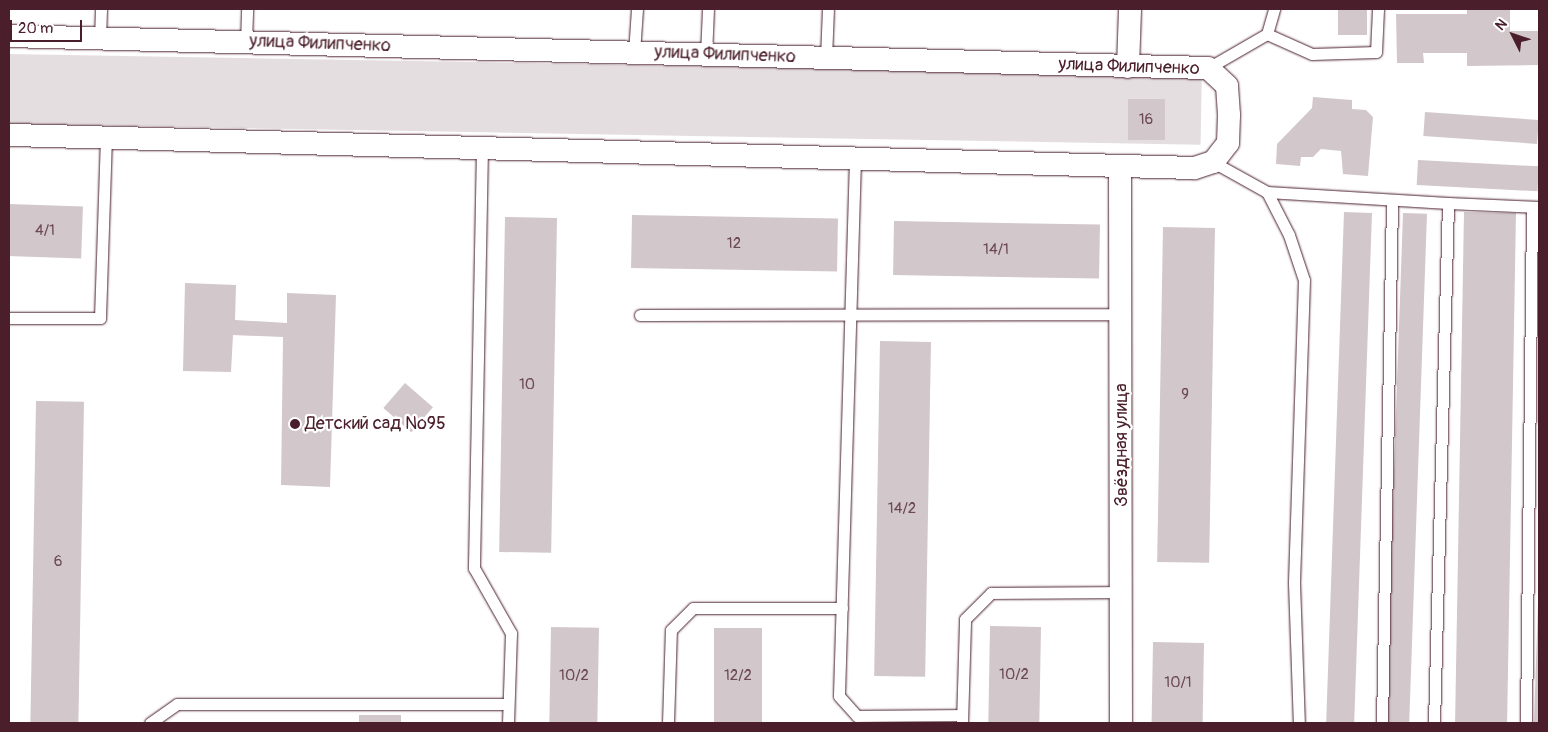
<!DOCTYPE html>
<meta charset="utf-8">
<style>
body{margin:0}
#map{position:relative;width:1548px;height:732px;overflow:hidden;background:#fff;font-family:Pangolin,sans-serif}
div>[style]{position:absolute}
.green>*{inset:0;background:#e5dee0;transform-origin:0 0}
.building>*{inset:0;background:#d2c7cb;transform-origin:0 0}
.roads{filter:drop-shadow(0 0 1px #4a1f2b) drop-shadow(0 0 1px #4a1f2b)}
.service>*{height:11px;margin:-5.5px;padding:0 5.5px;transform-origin:5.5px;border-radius:5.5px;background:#fff}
.minor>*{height:22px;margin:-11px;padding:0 11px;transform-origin:11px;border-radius:11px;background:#fff}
.dots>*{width:14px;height:14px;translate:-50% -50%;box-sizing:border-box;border:2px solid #fff;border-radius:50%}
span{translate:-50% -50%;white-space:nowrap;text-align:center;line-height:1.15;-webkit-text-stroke:4.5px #fff;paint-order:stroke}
.number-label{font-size:15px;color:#6c4953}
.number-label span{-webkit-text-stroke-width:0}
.street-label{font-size:18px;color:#4a1f2b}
.poi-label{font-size:18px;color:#4a1f2b}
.left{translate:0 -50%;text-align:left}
.frame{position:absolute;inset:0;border:10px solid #4a1f2b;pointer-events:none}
.north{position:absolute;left:1488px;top:10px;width:50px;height:50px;-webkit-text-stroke:4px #fff;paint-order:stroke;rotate:311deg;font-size:14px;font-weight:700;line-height:20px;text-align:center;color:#4a1f2b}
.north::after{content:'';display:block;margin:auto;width:18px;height:22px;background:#4a1f2b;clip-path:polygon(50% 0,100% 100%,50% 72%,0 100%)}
.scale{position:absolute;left:10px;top:20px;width:72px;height:22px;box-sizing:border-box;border:2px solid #4a1f2b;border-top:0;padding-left:6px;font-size:15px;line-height:18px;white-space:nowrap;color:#4a1f2b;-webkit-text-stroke:4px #fff;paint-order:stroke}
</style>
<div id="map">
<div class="green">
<div style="left:9px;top:54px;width:1193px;height:70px;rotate:1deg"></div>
</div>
<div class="building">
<div style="left:1338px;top:9px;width:29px;height:26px"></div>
<div style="clip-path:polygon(1467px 9px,1510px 9px,1510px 31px,1539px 31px,1539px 65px,1467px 66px,1467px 53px,1423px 53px,1424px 63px,1397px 63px,1396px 14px,1467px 14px)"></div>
<div style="clip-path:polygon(1313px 97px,1352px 100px,1352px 109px,1366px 110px,1373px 117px,1368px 176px,1343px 174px,1341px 151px,1321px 149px,1313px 157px,1301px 157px,1300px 166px,1276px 164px,1277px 144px,1312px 108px)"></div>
<div style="left:1128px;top:99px;width:37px;height:41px"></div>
<div style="left:1425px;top:112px;width:114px;height:24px;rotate:4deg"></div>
<div style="left:1418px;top:160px;width:121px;height:25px;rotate:3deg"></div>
<div style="left:9px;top:204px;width:74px;height:52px;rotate:2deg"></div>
<div style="left:1344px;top:212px;width:28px;height:511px;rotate:2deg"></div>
<div style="left:1464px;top:212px;width:52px;height:511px;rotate:1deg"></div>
<div style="left:1403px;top:213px;width:24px;height:510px;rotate:2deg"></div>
<div style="left:632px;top:215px;width:206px;height:53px;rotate:1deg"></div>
<div style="left:505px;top:217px;width:52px;height:335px;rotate:1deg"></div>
<div style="left:894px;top:221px;width:206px;height:54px;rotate:1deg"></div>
<div style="left:1163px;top:227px;width:52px;height:335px;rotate:1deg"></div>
<div style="clip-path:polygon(185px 283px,236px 285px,235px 320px,287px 323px,287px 293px,336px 295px,330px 487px,281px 485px,283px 337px,233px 335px,231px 372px,183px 371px)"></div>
<div style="left:880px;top:341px;width:51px;height:335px;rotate:1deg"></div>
<div style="left:405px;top:383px;width:37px;height:33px;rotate:41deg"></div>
<div style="left:36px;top:401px;width:48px;height:322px;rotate:1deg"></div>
<div style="clip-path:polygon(1538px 603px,1539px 723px,1534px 723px)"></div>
<div style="left:990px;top:626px;width:51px;height:97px;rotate:1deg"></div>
<div style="left:551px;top:627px;width:48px;height:96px;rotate:1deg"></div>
<div style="left:714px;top:628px;width:48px;height:95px"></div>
<div style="left:1153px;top:642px;width:51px;height:81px;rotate:1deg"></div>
<div style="left:359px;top:715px;width:42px;height:8px"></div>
</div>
<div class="roads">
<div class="service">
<div style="left:1267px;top:34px;width:49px;rotate:24deg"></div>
<div style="left:1312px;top:54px;width:64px;rotate:-1.8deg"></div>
<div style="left:1376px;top:52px;width:43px;rotate:-87.3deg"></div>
<div style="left:100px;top:38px;width:29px;rotate:-88deg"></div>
<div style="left:246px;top:42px;width:33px;rotate:-88deg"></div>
<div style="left:634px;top:53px;width:44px;rotate:-86.1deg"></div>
<div style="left:706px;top:55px;width:46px;rotate:-87.5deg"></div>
<div style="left:826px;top:58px;width:49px;rotate:-87.7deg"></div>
<div style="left:1208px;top:68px;width:68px;rotate:-30deg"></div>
<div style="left:1267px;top:34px;width:26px;rotate:-74deg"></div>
<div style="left:482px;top:148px;width:420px;rotate:91.1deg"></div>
<div style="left:474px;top:568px;width:75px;rotate:60.4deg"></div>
<div style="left:511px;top:633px;width:90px;rotate:91.9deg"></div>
<div style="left:855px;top:159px;width:537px;rotate:91.71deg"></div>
<div style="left:839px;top:696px;width:27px;rotate:48deg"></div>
<div style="left:857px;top:716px;width:105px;rotate:-0.5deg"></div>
<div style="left:1213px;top:162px;width:62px;rotate:29.1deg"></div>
<div style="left:1267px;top:192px;width:181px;rotate:3.5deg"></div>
<div style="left:1448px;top:203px;width:520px;rotate:91.54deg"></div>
<div style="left:1267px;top:192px;width:48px;rotate:62.9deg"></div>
<div style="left:1289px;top:235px;width:47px;rotate:71.6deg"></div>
<div style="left:1304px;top:280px;width:303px;rotate:91.9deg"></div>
<div style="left:1294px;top:583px;width:140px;rotate:88deg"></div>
<div style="left:1448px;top:203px;width:91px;rotate:2.5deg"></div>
<div style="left:640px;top:315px;width:482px;rotate:-0.1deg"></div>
<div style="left:9px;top:318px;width:91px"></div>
<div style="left:100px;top:318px;width:180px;rotate:-88.1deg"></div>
<div style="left:150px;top:723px;width:33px;rotate:-35deg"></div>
<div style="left:177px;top:704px;width:331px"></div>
<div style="left:668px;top:723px;width:93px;rotate:-88.2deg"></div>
<div style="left:671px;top:630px;width:31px;rotate:-45deg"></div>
<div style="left:693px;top:608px;width:149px"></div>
<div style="left:962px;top:723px;width:104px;rotate:-88.3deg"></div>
<div style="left:965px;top:619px;width:37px;rotate:-45deg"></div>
<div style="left:991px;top:593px;width:131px;rotate:-0.4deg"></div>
<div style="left:1382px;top:723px;width:523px;rotate:-88.9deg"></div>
<div style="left:1526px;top:723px;width:516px;rotate:-89.33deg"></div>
</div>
<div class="minor">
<div style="left:9px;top:36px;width:1199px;rotate:1.53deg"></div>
<div style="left:1208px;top:68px;width:26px;rotate:43deg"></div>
<div style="left:1227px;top:86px;width:29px;rotate:86deg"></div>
<div style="left:1229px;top:115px;width:28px;rotate:92deg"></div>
<div style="left:1228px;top:143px;width:24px;rotate:128deg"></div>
<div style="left:1213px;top:162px;width:20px;rotate:162deg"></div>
<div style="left:1194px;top:168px;width:1185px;rotate:-178.4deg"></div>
<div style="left:1128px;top:67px;width:58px;rotate:-88deg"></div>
<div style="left:1120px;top:166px;width:557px;rotate:89.9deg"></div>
</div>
</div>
<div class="dots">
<div style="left:295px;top:424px;background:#4a1f2b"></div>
</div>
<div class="number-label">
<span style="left:1146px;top:120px">16</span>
<span style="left:45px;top:231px">4/1</span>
<span style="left:734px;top:244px">12</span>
<span style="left:996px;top:250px">14/1</span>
<span style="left:527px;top:385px">10</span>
<span style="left:1185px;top:395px">9</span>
<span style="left:902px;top:509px">14/2</span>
<span style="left:58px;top:562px">6</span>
<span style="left:1014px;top:675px">10/2</span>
<span style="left:574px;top:676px">10/2</span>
<span style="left:738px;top:676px">12/2</span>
<span style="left:1178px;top:683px">10/1</span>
</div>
<div class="street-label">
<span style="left:320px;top:44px;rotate:2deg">улица Филипченко</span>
<span style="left:725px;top:55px;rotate:2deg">улица Филипченко</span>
<span style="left:1129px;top:67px;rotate:2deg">улица Филипченко</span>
<span style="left:1122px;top:445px;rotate:-90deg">Звёздная улица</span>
</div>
<div class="poi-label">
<span class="left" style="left:305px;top:424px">Детский сад №95</span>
</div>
<div class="frame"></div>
<div class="north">N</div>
<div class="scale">20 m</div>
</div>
